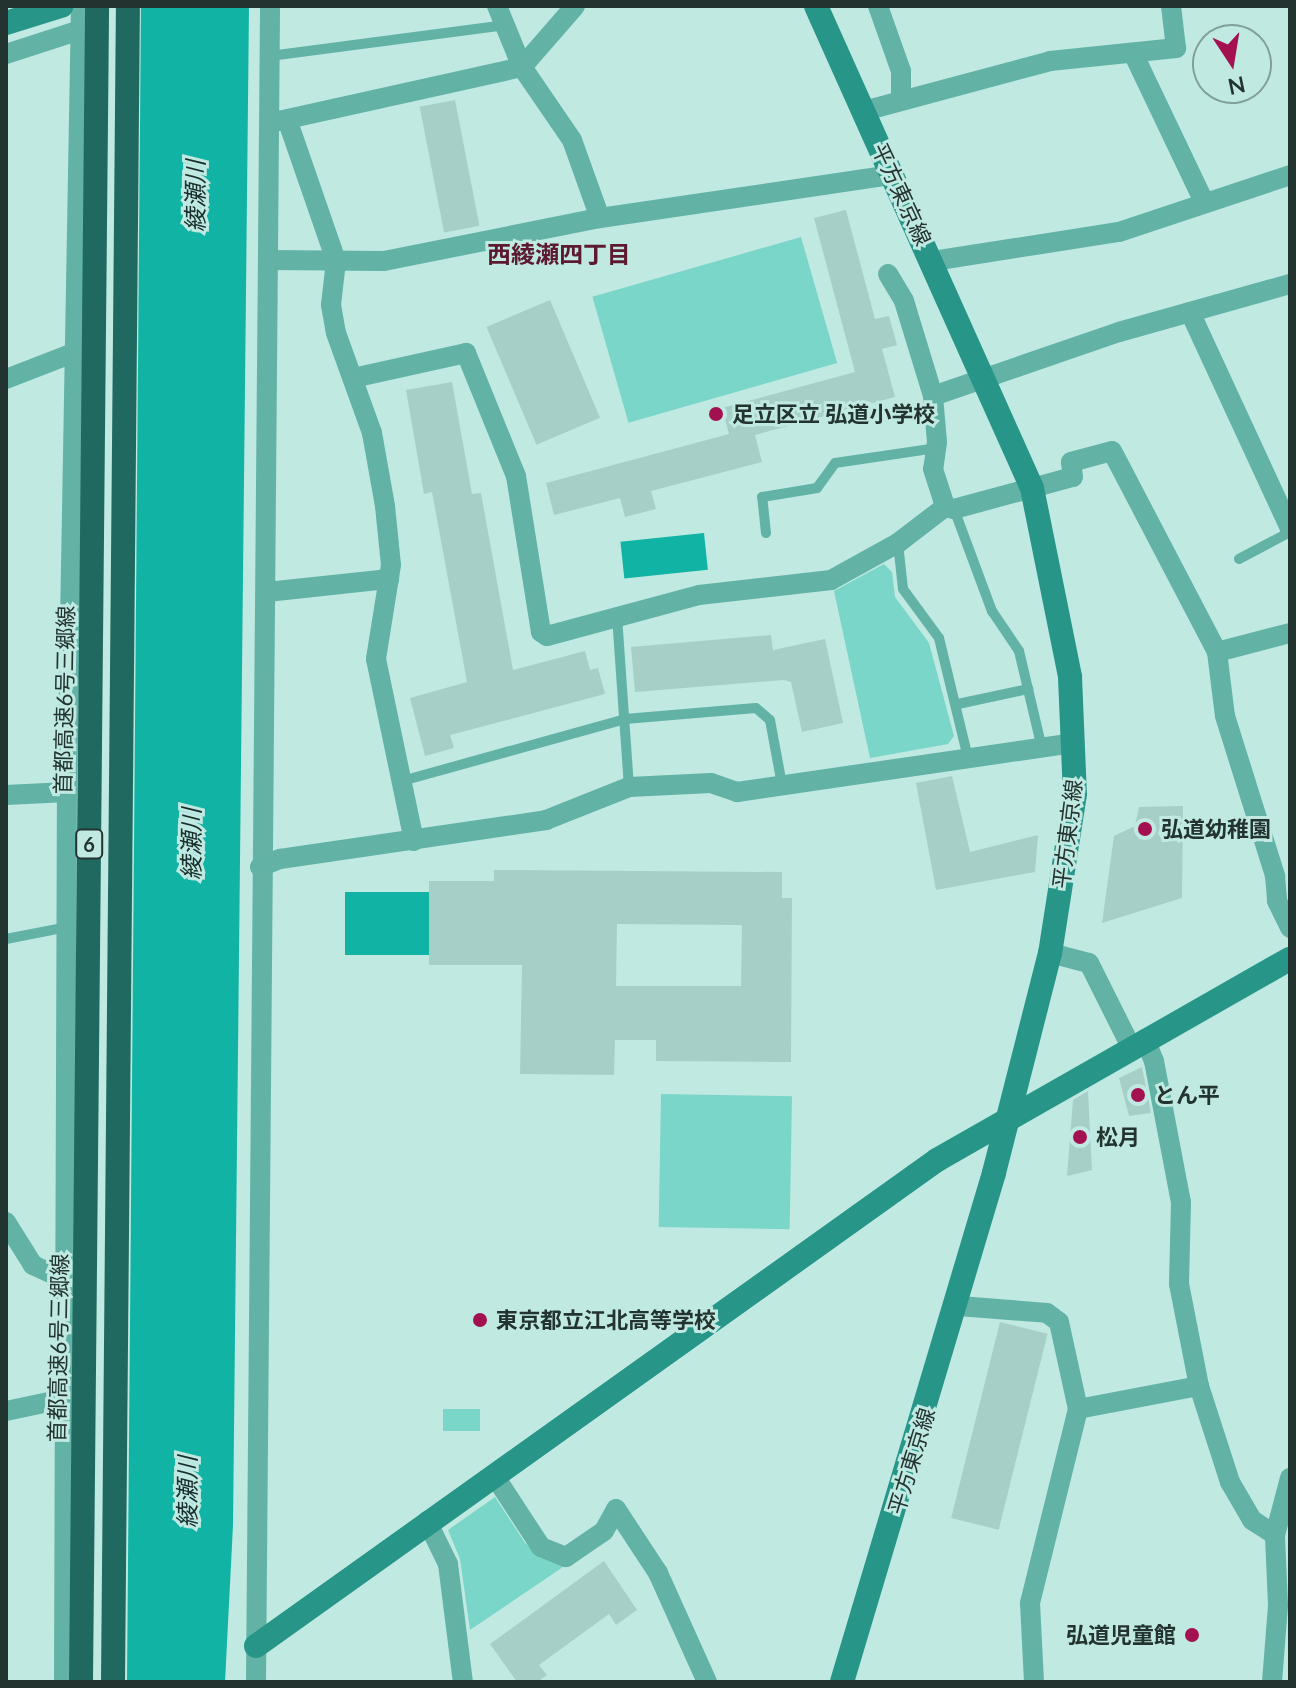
<!DOCTYPE html>
<meta charset="utf-8">
<style>
body{margin:0}
#map{position:relative;width:1296px;height:1688px;overflow:hidden;background:#bfe9e1;font-family:Lato,"Noto Sans JP",sans-serif}
div>[style]{position:absolute}
.green>*{inset:0;background:#7ad6c8;transform-origin:0 0}
.water>*{inset:0;background:#11b4a4;transform-origin:0 0}
.building>*{inset:0;background:#a6cfc8;transform-origin:0 0}
.lane>*{height:10px;margin:-5px;padding:0 5px;transform-origin:5px;border-radius:5px;background:#62b2a6}
.street>*{height:20px;margin:-10px;padding:0 10px;transform-origin:10px;border-radius:10px;background:#62b2a6}
.secondary>*{height:24px;margin:-12px;padding:0 12px;transform-origin:12px;border-radius:12px;background:#279689}
.highway>*{height:24px;margin:-12px;padding:0 12px;transform-origin:12px;border-radius:12px;background:#206960}
.dots>*{width:22px;height:22px;translate:-50% -50%;box-sizing:border-box;border:4px solid #bfe9e1;border-radius:50%}
span{translate:-50% -50%;white-space:nowrap;text-align:center;line-height:1.15;-webkit-text-stroke:6px #bfe9e1;paint-order:stroke}
.shield-label span{padding:2px 6px;background:#bfe9e1;border:2px solid;border-radius:6px;-webkit-text-stroke-width:0}
.shield-label{font-size:20px;color:#233330;font-weight:700}
.street-label{font-size:22px;color:#233330}
.poi-label{font-size:22px;color:#233330;font-weight:700}
.left{translate:0 -50%;text-align:left}
.right{translate:-100% -50%;text-align:right}
.water-label{font-size:24px;color:#172e2b;font-style:italic}
.neighbourhood-label{font-size:24px;color:#5c1930;font-weight:700}
.frame{position:absolute;inset:0;border:8px solid #233330;pointer-events:none}
.north{position:absolute;left:1192px;top:24px;width:80px;height:80px;box-sizing:border-box;background:#bfe9e1;border:2px solid #81a09a;border-radius:50%;rotate:168deg;font-size:22px;font-weight:700;line-height:32px;text-align:center;color:#233330}
.north::after{content:'';display:block;margin:auto;width:28px;height:36px;background:#a41150;clip-path:polygon(50% 0,100% 100%,50% 72%,0 100%)}
</style>
<div id="map">
<div class="green">
<div style="left:801px;top:237px;width:131px;height:217px;rotate:74deg"></div>
<div style="clip-path:polygon(884px 564px,892px 572px,895px 597px,929px 643px,954px 736px,948px 744px,870px 758px,834px 591px)"></div>
<div style="left:661px;top:1094px;width:131px;height:133px;rotate:1deg"></div>
<div style="left:443px;top:1409px;width:37px;height:22px"></div>
<div style="clip-path:polygon(495px 1497px,525px 1543px,563px 1567px,470px 1630px,460px 1559px,448px 1530px)"></div>
</div>
<div class="water">
<div style="clip-path:polygon(141px 6px,249px 6px,233px 1525px,225px 1682px,127px 1682px)"></div>
<div style="left:704px;top:533px;width:37px;height:84px;rotate:84deg"></div>
<div style="left:429px;top:892px;width:63px;height:84px;rotate:90deg"></div>
</div>
<div class="building">
<div style="left:455px;top:100px;width:128px;height:36px;rotate:79deg"></div>
<div style="clip-path:polygon(846px 210px,875px 319px,889px 316px,897px 345px,882px 349px,895px 397px,755px 435px,762px 462px,651px 491px,656px 509px,625px 517px,620px 498px,554px 515px,546px 483px,729px 434px,722px 408px,855px 372px,814px 218px)"></div>
<div style="left:550px;top:300px;width:128px;height:69px;rotate:67deg"></div>
<div style="clip-path:polygon(452px 382px,472px 494px,481px 493px,513px 670px,585px 651px,590px 670px,598px 668px,605px 694px,450px 735px,454px 748px,425px 756px,410px 698px,467px 682px,432px 492px,424px 494px,406px 390px)"></div>
<div style="clip-path:polygon(771px 635px,773px 650px,825px 639px,843px 723px,802px 732px,791px 682px,784px 680px,635px 692px,631px 647px)"></div>
<div style="clip-path:polygon(952px 776px,970px 852px,1038px 835px,1035px 872px,936px 890px,916px 783px)"></div>
<div style="clip-path:polygon(1183px 806px,1182px 898px,1102px 923px,1114px 836px,1135px 826px,1139px 807px)"></div>
<div style="clip-path:polygon(evenodd,494px 870px,782px 872px,782px 898px,792px 898px,791px 1062px,656px 1061px,656px 1040px,615px 1040px,614px 1075px,520px 1074px,522px 965px,429px 965px,429px 881px,494px 881px,494px 870px,617px 924px,742px 925px,741px 986px,616px 986px,617px 924px)"></div>
<div style="clip-path:polygon(1142px 1067px,1151px 1113px,1129px 1116px,1119px 1078px)"></div>
<div style="clip-path:polygon(1088px 1091px,1092px 1170px,1067px 1176px,1073px 1100px)"></div>
<div style="left:1000px;top:1322px;width:49px;height:202px;rotate:14deg"></div>
<div style="clip-path:polygon(604px 1561px,637px 1610px,616px 1625px,609px 1614px,539px 1665px,547px 1675px,537px 1682px,517px 1682px,490px 1644px)"></div>
</div>
<div class="lane">
<div style="left:270px;top:56px;width:238px;rotate:-7.5deg"></div>
<div style="left:954px;top:509px;width:109px;rotate:69.6deg"></div>
<div style="left:992px;top:611px;width:48px;rotate:56deg"></div>
<div style="left:1019px;top:651px;width:100px;rotate:76.7deg"></div>
<div style="left:766px;top:533px;width:36px;rotate:-96deg"></div>
<div style="left:762px;top:497px;width:56px;rotate:-9.3deg"></div>
<div style="left:817px;top:488px;width:31px;rotate:-54deg"></div>
<div style="left:835px;top:463px;width:102px;rotate:-8.4deg"></div>
<div style="left:898px;top:543px;width:46px;rotate:83.8deg"></div>
<div style="left:903px;top:589px;width:61px;rotate:53.7deg"></div>
<div style="left:939px;top:638px;width:123px;rotate:76.4deg"></div>
<div style="left:1239px;top:559px;width:58px;rotate:-27.9deg"></div>
<div style="left:617px;top:616px;width:171px;rotate:86deg"></div>
<div style="left:958px;top:704px;width:72px;rotate:-12.1deg"></div>
<div style="left:402px;top:781px;width:231px;rotate:-15.5deg"></div>
<div style="left:625px;top:719px;width:131px;rotate:-4.8deg"></div>
<div style="left:756px;top:708px;width:18px;rotate:41deg"></div>
<div style="left:770px;top:720px;width:66px;rotate:79.5deg"></div>
<div style="left:6px;top:939px;width:62px;rotate:-11.1deg"></div>
</div>
<div class="street">
<div style="left:497px;top:6px;width:66px;rotate:67.7deg"></div>
<div style="left:522px;top:67px;width:88px;rotate:55.6deg"></div>
<div style="left:572px;top:140px;width:83px;rotate:70.3deg"></div>
<div style="left:878px;top:6px;width:69px;rotate:70.5deg"></div>
<div style="left:901px;top:71px;width:28px;rotate:90deg"></div>
<div style="left:1133px;top:53px;width:163px;rotate:64.5deg"></div>
<div style="left:6px;top:54px;width:78px;rotate:-18deg"></div>
<div style="left:864px;top:111px;width:193px;rotate:-15deg"></div>
<div style="left:1050px;top:61px;width:127px;rotate:-5.9deg"></div>
<div style="left:1176px;top:48px;width:42px;rotate:-96.8deg"></div>
<div style="left:274px;top:122px;width:254px;rotate:-12.5deg"></div>
<div style="left:522px;top:67px;width:81px;rotate:-49deg"></div>
<div style="left:288px;top:122px;width:147px;rotate:70.9deg"></div>
<div style="left:336px;top:261px;width:44px;rotate:96.5deg"></div>
<div style="left:331px;top:305px;width:28px;rotate:80deg"></div>
<div style="left:336px;top:333px;width:106px;rotate:70.2deg"></div>
<div style="left:372px;top:433px;width:74px;rotate:79.9deg"></div>
<div style="left:385px;top:506px;width:59px;rotate:84.2deg"></div>
<div style="left:391px;top:565px;width:95px;rotate:99.1deg"></div>
<div style="left:376px;top:659px;width:186px;rotate:78.2deg"></div>
<div style="left:268px;top:260px;width:116px;rotate:0.5deg"></div>
<div style="left:384px;top:261px;width:220px;rotate:-11.3deg"></div>
<div style="left:600px;top:218px;width:295px;rotate:-8.4deg"></div>
<div style="left:933px;top:261px;width:188px;rotate:-8.9deg"></div>
<div style="left:1119px;top:232px;width:180px;rotate:-18.4deg"></div>
<div style="left:888px;top:274px;width:31px;rotate:59deg"></div>
<div style="left:904px;top:301px;width:99px;rotate:73deg"></div>
<div style="left:933px;top:396px;width:46px;rotate:85deg"></div>
<div style="left:937px;top:442px;width:27px;rotate:98deg"></div>
<div style="left:933px;top:469px;width:40px;rotate:72deg"></div>
<div style="left:945px;top:507px;width:9px;rotate:13deg"></div>
<div style="left:954px;top:509px;width:123px;rotate:-15.1deg"></div>
<div style="left:1073px;top:477px;width:15px;rotate:-98deg"></div>
<div style="left:1071px;top:462px;width:42px;rotate:-15deg"></div>
<div style="left:1112px;top:451px;width:227px;rotate:62.4deg"></div>
<div style="left:1217px;top:652px;width:64px;rotate:82.9deg"></div>
<div style="left:1225px;top:716px;width:168px;rotate:72.6deg"></div>
<div style="left:1275px;top:876px;width:25px;rotate:85deg"></div>
<div style="left:1277px;top:901px;width:30px;rotate:64deg"></div>
<div style="left:1190px;top:312px;width:238px;rotate:65.2deg"></div>
<div style="left:353px;top:378px;width:116px;rotate:-12.5deg"></div>
<div style="left:466px;top:353px;width:133px;rotate:67.9deg"></div>
<div style="left:516px;top:476px;width:158px;rotate:80.9deg"></div>
<div style="left:541px;top:632px;width:7px;rotate:34deg"></div>
<div style="left:547px;top:636px;width:157px;rotate:-15.1deg"></div>
<div style="left:699px;top:595px;width:133px;rotate:-6.5deg"></div>
<div style="left:831px;top:580px;width:77px;rotate:-28.9deg"></div>
<div style="left:898px;top:543px;width:59px;rotate:-37.5deg"></div>
<div style="left:6px;top:379px;width:72px;rotate:-21.2deg"></div>
<div style="left:933px;top:396px;width:197px;rotate:-19deg"></div>
<div style="left:1119px;top:332px;width:178px;rotate:-15.7deg"></div>
<div style="left:267px;top:592px;width:123px;rotate:-6.1deg"></div>
<div style="left:1217px;top:652px;width:75px;rotate:-14.6deg"></div>
<div style="left:6px;top:795px;width:61px;rotate:-2.8deg"></div>
<div style="left:260px;top:867px;width:22px;rotate:-22deg"></div>
<div style="left:280px;top:859px;width:269px;rotate:-8.3deg"></div>
<div style="left:546px;top:820px;width:89px;rotate:-21.7deg"></div>
<div style="left:629px;top:787px;width:82px;rotate:-2.8deg"></div>
<div style="left:711px;top:783px;width:28px;rotate:19deg"></div>
<div style="left:737px;top:792px;width:341px;rotate:-8.3deg"></div>
<div style="left:1050px;top:953px;width:40px;rotate:14.4deg"></div>
<div style="left:1089px;top:963px;width:94px;rotate:63.4deg"></div>
<div style="left:1145px;top:1039px;width:24px;rotate:68deg"></div>
<div style="left:1154px;top:1061px;width:144px;rotate:79.2deg"></div>
<div style="left:1181px;top:1202px;width:82px;rotate:91.4deg"></div>
<div style="left:1179px;top:1284px;width:104px;rotate:78.9deg"></div>
<div style="left:1199px;top:1386px;width:101px;rotate:72.1deg"></div>
<div style="left:1230px;top:1482px;width:44px;rotate:59.9deg"></div>
<div style="left:1252px;top:1520px;width:27px;rotate:33deg"></div>
<div style="left:6px;top:1222px;width:51px;rotate:57.9deg"></div>
<div style="left:33px;top:1265px;width:35px;rotate:25deg"></div>
<div style="left:959px;top:1306px;width:88px;rotate:4.5deg"></div>
<div style="left:1047px;top:1313px;width:15px;rotate:37deg"></div>
<div style="left:1059px;top:1322px;width:89px;rotate:77.7deg"></div>
<div style="left:1078px;top:1409px;width:200px;rotate:103.9deg"></div>
<div style="left:1030px;top:1603px;width:79px;rotate:87.1deg"></div>
<div style="left:1078px;top:1409px;width:123px;rotate:-10.8deg"></div>
<div style="left:6px;top:1411px;width:58px;rotate:-11.9deg"></div>
<div style="left:494px;top:1475px;width:86px;rotate:56.9deg"></div>
<div style="left:541px;top:1547px;width:27px;rotate:22deg"></div>
<div style="left:566px;top:1557px;width:46px;rotate:-34.4deg"></div>
<div style="left:604px;top:1531px;width:25px;rotate:-61deg"></div>
<div style="left:616px;top:1509px;width:77px;rotate:56.7deg"></div>
<div style="left:658px;top:1573px;width:120px;rotate:65.8deg"></div>
<div style="left:427px;top:1521px;width:48px;rotate:64deg"></div>
<div style="left:448px;top:1564px;width:119px;rotate:82.8deg"></div>
<div style="left:64px;top:1682px;width:890px;rotate:-89.81deg"></div>
<div style="left:67px;top:792px;width:786px;rotate:-88.98deg"></div>
<div style="left:256px;top:1682px;width:1676px;rotate:-89.52deg"></div>
<div style="left:1272px;top:1682px;width:77px;rotate:-85.5deg"></div>
<div style="left:1278px;top:1605px;width:70px;rotate:-92.5deg"></div>
<div style="left:1275px;top:1535px;width:59px;rotate:-75.3deg"></div>
</div>
<div class="secondary">
<div style="left:816px;top:6px;width:528px;rotate:65.86deg"></div>
<div style="left:1032px;top:488px;width:193px;rotate:78.6deg"></div>
<div style="left:1070px;top:677px;width:117px;rotate:87.6deg"></div>
<div style="left:1075px;top:794px;width:161px;rotate:98.9deg"></div>
<div style="left:1050px;top:953px;width:227px;rotate:104.3deg"></div>
<div style="left:994px;top:1173px;width:531px;rotate:106.63deg"></div>
<div style="left:6px;top:23px;width:58px;rotate:-17.2deg"></div>
<div style="left:256px;top:1646px;width:837px;rotate:-35.51deg"></div>
<div style="left:937px;top:1160px;width:406px;rotate:-29.7deg"></div>
</div>
<div class="highway">
<div style="left:81px;top:1682px;width:1676px;rotate:-89.45deg"></div>
<div style="left:113px;top:1682px;width:1676px;rotate:-89.49deg"></div>
</div>
<div class="dots">
<div style="left:716px;top:414px;background:#a41150"></div>
<div style="left:1145px;top:829px;background:#a41150"></div>
<div style="left:1138px;top:1095px;background:#a41150"></div>
<div style="left:1080px;top:1137px;background:#a41150"></div>
<div style="left:480px;top:1320px;background:#a41150"></div>
<div style="left:1192px;top:1635px;background:#a41150"></div>
</div>
<div class="shield-label">
<span style="left:89px;top:844px">6</span>
</div>
<div class="street-label">
<span style="left:902px;top:194px;rotate:65deg">平方東京線</span>
<span style="left:64px;top:700px;rotate:-89deg">首都高速6号三郷線</span>
<span style="left:1067px;top:834px;rotate:-83deg">平方東京線</span>
<span style="left:58px;top:1348px;rotate:-89deg">首都高速6号三郷線</span>
<span style="left:911px;top:1461px;rotate:-73deg">平方東京線</span>
</div>
<div class="poi-label">
<span class="left" style="left:732px;top:414px">足立区立 弘道小学校</span>
<span class="left" style="left:1161px;top:829px">弘道幼稚園</span>
<span class="left" style="left:1154px;top:1095px">とん平</span>
<span class="left" style="left:1096px;top:1137px">松月</span>
<span class="left" style="left:496px;top:1320px">東京都立江北高等学校</span>
<span class="right" style="left:1176px;top:1635px">弘道児童館</span>
</div>
<div class="water-label">
<span style="left:195px;top:196px;rotate:-90deg">綾瀬川</span>
<span style="left:191px;top:844px;rotate:-90deg">綾瀬川</span>
<span style="left:187px;top:1492px;rotate:-90deg">綾瀬川</span>
</div>
<div class="neighbourhood-label">
<span style="left:559px;top:254px">西綾瀬四丁目</span>
</div>
<div class="frame"></div>
<div class="north">N</div>
</div>
